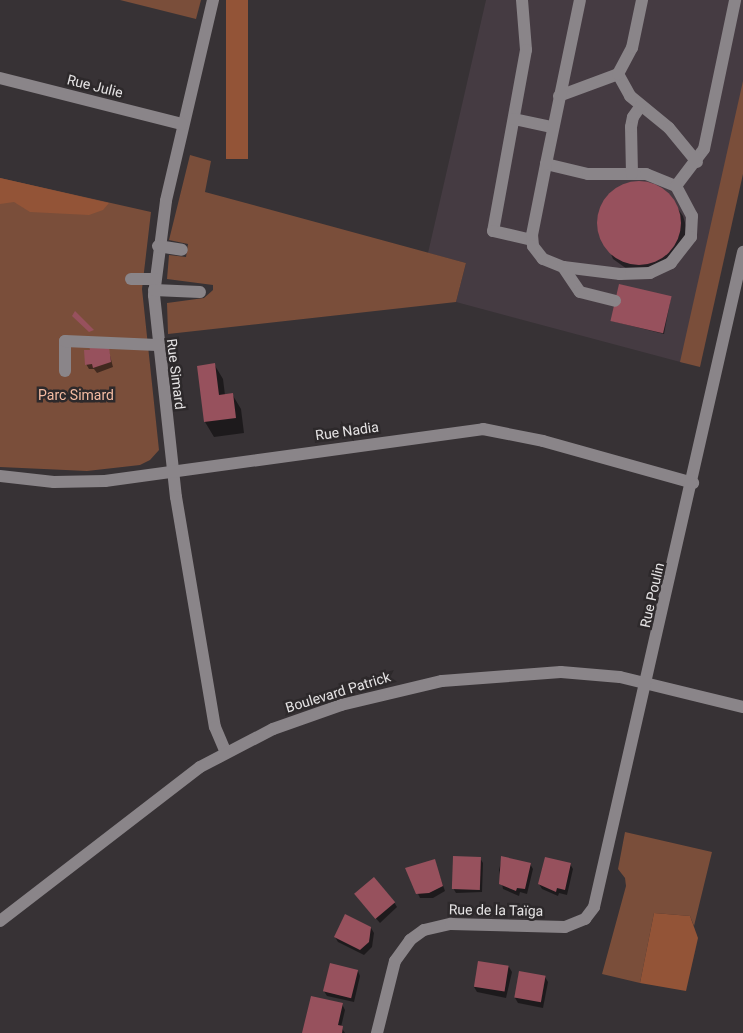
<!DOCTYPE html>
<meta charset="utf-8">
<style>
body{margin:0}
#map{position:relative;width:743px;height:1033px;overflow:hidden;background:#373235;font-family:Roboto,sans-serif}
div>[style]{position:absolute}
.built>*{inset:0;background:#453b42}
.green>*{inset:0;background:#7a4e3a}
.forest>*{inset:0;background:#935437;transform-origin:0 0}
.shadow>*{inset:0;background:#0007}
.building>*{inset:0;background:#97515d;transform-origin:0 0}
.round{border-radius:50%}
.minor>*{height:12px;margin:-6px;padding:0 6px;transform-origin:6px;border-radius:6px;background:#8a8589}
span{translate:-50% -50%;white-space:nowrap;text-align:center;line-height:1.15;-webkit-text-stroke:5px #2d292b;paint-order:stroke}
.street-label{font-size:14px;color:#e6e4e5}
.park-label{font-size:14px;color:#f4bba2}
</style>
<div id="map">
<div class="built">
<div style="clip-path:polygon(486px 0,743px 0,743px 104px,684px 363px,456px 302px,466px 263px,428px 253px)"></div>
</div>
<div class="green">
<div style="clip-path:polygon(120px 0,201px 0,196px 19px)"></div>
<div style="clip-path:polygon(743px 81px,743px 174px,700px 367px,680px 362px)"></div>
<div style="clip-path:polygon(190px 155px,211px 161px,205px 192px,466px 263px,456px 302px,168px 334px,167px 303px,204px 298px,213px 290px,213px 285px,167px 279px,169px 255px,186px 257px,188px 244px,169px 240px)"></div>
<div style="clip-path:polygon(0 178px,151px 212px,142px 289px,159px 450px,150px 460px,140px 465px,87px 471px,0 467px)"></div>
<div style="clip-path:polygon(625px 832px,712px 852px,694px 926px,690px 916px,654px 913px,640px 983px,602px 974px,626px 886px,625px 878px,618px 869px)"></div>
</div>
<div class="forest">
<div style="left:226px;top:0;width:22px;height:159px"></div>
<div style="clip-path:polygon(0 178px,109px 203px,103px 210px,89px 215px,30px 212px,14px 202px,0 204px)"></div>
<div style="clip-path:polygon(654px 913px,690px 916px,698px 938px,686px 991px,640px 983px)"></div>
</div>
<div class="shadow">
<div style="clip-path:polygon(627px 184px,656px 185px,667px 193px,683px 216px,687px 229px,680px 257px,634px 274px,613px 259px,598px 223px,606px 199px)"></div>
<div style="clip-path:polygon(671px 297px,664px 334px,612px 321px)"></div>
<div style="clip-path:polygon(108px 348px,113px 367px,97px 373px,94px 369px,89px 369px,86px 364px)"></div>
<div style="clip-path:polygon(214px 364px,223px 379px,225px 395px,232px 394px,241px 409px,244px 433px,214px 437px,205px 422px,198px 367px)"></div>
<div style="clip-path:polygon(480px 858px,483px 863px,482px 892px,456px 893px,453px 888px)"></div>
<div style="clip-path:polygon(502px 858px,530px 864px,533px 869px,527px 894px,520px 892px,519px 896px,503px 889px,499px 870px)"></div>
<div style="clip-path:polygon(434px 860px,445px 891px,433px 898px,420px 898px,406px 869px)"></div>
<div style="clip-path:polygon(570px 864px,573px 869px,567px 895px,559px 893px,558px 896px,542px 889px,539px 884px)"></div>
<div style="clip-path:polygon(359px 899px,394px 902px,397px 907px,380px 923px)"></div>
<div style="clip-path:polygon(371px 928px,374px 933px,372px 947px,364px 955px,338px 942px,335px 937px)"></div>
<div style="clip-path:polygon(509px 967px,512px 972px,506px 998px,477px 992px,474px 987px)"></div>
<div style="clip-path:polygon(358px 971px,360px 976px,354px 1002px,327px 996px,324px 991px)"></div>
<div style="clip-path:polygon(545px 977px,548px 982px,543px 1008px,518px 1003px,515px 998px)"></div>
<div style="clip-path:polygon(342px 1004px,345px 1010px,341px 1027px,345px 1033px,304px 1033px)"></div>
</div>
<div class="building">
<div class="round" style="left:597px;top:181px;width:84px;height:84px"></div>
<div style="left:619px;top:284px;width:54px;height:38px;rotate:13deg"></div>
<div style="clip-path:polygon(75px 311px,94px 330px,89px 332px,72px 316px)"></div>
<div style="clip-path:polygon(89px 346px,109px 347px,111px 362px,93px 368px,92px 364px,85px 365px,84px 350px,90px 350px)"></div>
<div style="clip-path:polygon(215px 363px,219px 395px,233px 393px,236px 418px,204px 422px,197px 366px)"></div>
<div style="left:453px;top:856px;width:28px;height:33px;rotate:2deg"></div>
<div style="clip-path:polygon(501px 856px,531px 863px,525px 889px,517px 888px,516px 891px,499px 884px)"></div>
<div style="clip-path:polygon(545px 857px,571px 863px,565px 890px,557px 888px,556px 892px,538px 884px)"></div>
<div style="clip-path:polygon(435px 859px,443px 886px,429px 893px,416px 894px,405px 868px)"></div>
<div style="left:374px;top:877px;width:33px;height:26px;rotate:50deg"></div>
<div style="clip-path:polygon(345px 914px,371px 927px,369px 942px,360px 950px,334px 937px)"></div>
<div style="left:478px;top:961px;width:31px;height:26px;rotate:9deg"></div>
<div style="left:330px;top:963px;width:29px;height:29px;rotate:14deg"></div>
<div style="left:519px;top:971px;width:27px;height:27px;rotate:10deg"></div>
<div style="clip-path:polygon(311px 996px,343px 1003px,338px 1025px,343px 1026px,342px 1033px,302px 1033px)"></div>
</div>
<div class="minor">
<div style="left:213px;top:0;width:206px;rotate:103.2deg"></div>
<div style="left:166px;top:201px;width:95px;rotate:97.3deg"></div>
<div style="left:154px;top:295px;width:203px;rotate:83.8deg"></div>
<div style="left:176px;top:497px;width:233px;rotate:80.4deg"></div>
<div style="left:215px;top:727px;width:28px;rotate:67deg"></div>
<div style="left:522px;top:0;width:50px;rotate:85.4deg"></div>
<div style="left:526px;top:50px;width:184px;rotate:100.3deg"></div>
<div style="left:493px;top:231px;width:40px;rotate:13deg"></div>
<div style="left:618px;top:74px;width:25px;rotate:61deg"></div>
<div style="left:630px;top:96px;width:50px;rotate:39.4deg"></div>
<div style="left:669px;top:128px;width:44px;rotate:50.5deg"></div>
<div style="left:0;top:78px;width:188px;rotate:14.2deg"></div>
<div style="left:559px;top:96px;width:63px;rotate:-20.4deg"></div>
<div style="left:618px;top:74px;width:30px;rotate:-62deg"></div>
<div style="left:632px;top:48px;width:49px;rotate:-78.2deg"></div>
<div style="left:514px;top:119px;width:40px;rotate:12deg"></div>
<div style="left:546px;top:164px;width:43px;rotate:13.4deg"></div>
<div style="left:588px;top:174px;width:58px"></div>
<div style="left:646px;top:174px;width:32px;rotate:22deg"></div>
<div style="left:676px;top:186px;width:34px;rotate:62deg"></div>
<div style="left:692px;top:216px;width:21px;rotate:93deg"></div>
<div style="left:691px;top:237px;width:33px;rotate:128deg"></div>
<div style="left:671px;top:263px;width:23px;rotate:155deg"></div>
<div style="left:650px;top:273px;width:30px;rotate:178deg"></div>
<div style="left:620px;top:274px;width:57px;rotate:-173deg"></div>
<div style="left:563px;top:267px;width:22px;rotate:-158deg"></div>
<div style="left:543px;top:259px;width:16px;rotate:-128deg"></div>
<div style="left:533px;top:246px;width:11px;rotate:-95deg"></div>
<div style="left:532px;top:235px;width:72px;rotate:-78.8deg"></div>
<div style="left:546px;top:164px;width:167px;rotate:-78.3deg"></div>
<div style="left:632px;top:174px;width:47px;rotate:-91.2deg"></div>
<div style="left:631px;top:127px;width:10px;rotate:-79deg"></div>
<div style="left:633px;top:117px;width:12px;rotate:-55deg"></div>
<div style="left:676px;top:186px;width:46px;rotate:-52.9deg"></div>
<div style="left:704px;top:149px;width:152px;rotate:-78.2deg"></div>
<div style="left:158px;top:246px;width:24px;rotate:9deg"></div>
<div style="left:563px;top:267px;width:30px;rotate:56deg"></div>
<div style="left:580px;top:292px;width:36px;rotate:14deg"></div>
<div style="left:131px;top:279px;width:24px"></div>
<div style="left:154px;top:290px;width:46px;rotate:2.5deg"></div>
<div style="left:65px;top:371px;width:30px;rotate:-90deg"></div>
<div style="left:65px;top:341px;width:92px;rotate:2.5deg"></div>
<div style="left:0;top:476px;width:54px;rotate:6.3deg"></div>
<div style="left:54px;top:482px;width:51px;rotate:-1.1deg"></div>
<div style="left:105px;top:481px;width:382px;rotate:-7.8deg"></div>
<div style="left:483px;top:429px;width:61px;rotate:11.3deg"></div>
<div style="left:543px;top:441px;width:156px;rotate:15.6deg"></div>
<div style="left:0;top:921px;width:252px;rotate:-37.6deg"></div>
<div style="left:200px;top:767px;width:82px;rotate:-27.5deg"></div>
<div style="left:273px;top:729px;width:72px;rotate:-19.4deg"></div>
<div style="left:341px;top:705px;width:104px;rotate:-13.4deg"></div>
<div style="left:442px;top:681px;width:119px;rotate:-4.3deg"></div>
<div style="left:561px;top:672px;width:59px;rotate:4.8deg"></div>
<div style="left:620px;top:677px;width:127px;rotate:13.7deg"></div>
<div style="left:377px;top:1033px;width:74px;rotate:-76deg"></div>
<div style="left:395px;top:961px;width:26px;rotate:-54deg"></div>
<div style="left:410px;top:940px;width:17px;rotate:-36deg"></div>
<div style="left:424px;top:930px;width:28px;rotate:-13deg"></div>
<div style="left:451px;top:924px;width:114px;rotate:1.5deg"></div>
<div style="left:565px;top:927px;width:22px;rotate:-22deg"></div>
<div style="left:585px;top:919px;width:15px;rotate:-53deg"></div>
<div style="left:594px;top:907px;width:672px;rotate:-77.18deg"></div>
</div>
<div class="street-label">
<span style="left:95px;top:86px;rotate:14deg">Rue Julie</span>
<span style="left:176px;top:374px;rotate:83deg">Rue Simard</span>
<span style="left:347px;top:431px;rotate:-8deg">Rue Nadia</span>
<span style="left:652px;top:595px;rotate:-77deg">Rue Poulin</span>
<span style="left:338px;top:692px;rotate:-17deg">Boulevard Patrick</span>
<span style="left:496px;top:910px;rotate:1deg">Rue de la Taïga</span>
</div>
<div class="park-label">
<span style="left:76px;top:395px">Parc Simard</span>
</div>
</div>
